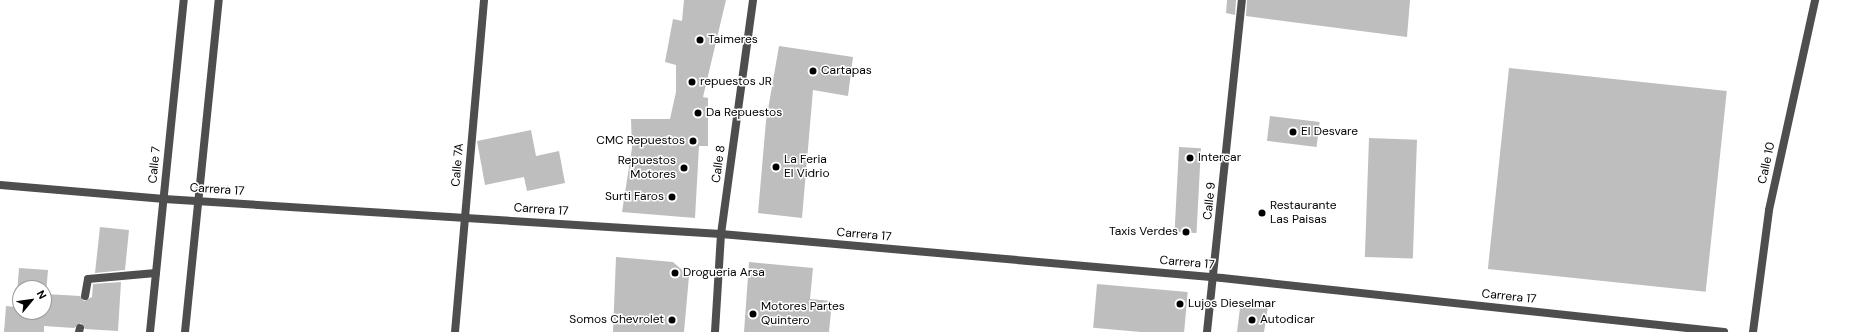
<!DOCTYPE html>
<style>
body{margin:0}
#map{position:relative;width:1857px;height:332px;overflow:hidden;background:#fff;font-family:"DM Sans",sans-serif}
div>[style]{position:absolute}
.building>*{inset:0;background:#bebebe;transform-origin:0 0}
.service>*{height:8px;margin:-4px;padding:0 4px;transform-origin:4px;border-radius:4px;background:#4e4e4e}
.minor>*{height:8px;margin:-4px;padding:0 4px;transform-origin:4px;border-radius:4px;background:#4e4e4e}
.tertiary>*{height:8px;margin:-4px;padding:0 4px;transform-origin:4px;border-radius:4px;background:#4e4e4e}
.dots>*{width:11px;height:11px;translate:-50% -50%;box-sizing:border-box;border:2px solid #fff;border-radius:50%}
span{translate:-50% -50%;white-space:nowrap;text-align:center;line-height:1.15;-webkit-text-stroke:3px #fff;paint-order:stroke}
.poi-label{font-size:12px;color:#000}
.left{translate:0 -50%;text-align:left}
.right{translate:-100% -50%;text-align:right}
.street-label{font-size:12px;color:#000}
.north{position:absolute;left:12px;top:280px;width:40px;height:40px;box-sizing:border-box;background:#fff;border:1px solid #999;border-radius:50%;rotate:61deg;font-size:11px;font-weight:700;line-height:16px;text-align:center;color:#000}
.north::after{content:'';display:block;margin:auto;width:14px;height:18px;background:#000;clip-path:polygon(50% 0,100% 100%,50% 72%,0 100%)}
</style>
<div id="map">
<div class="building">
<div style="clip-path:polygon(684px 0,726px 0,703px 97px,708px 98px,708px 146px,699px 146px,695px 218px,622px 212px,632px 148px,631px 119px,670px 119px,676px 92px,676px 65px,665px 62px,673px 19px,682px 21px)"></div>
<div style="clip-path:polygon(1227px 0,1236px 0,1235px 15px,1226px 13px)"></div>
<div style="clip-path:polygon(1247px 0,1410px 0,1407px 37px,1246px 16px)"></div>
<div style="clip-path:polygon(779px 46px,853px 57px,848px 96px,813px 90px,802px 218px,758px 213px,766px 121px)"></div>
<div style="left:1509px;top:68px;width:219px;height:202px;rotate:6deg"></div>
<div style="left:1270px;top:116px;width:50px;height:25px;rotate:7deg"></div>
<div style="clip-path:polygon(531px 130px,536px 156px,559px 151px,565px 183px,527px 191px,524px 177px,485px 185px,477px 141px)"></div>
<div style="left:1369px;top:138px;width:48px;height:119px;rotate:2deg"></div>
<div style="left:1179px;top:147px;width:22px;height:85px;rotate:3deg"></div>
<div style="clip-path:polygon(100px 227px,129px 230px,125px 270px,95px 273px)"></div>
<div style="clip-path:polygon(616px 257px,673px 262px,689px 276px,684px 332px,613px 332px)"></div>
<div style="clip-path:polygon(749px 262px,813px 268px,810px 299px,832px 301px,829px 332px,744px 332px)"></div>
<div style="clip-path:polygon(evenodd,19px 268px,48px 270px,46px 294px,80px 296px,84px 301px,92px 297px,93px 284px,121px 282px,118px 331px,85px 329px,81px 323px,74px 328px,44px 326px,44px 332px,4px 332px,6px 306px,16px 307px,19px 268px,20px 288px,44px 288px,44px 312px,20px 312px,20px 288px)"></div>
<div style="left:1097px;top:284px;width:91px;height:44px;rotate:5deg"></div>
<div style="clip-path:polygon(1247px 303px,1268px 306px,1264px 332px,1237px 332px,1240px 308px)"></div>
</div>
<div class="service">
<div style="left:85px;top:296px;width:17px;rotate:-80deg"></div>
<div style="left:88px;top:279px;width:68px;rotate:-5deg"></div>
<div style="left:79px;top:332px;width:4px;rotate:-76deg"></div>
</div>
<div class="minor">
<div style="left:0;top:185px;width:165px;rotate:4.9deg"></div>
<div style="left:455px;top:332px;width:333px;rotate:-85deg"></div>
<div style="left:1207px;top:332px;width:334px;rotate:-84deg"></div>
</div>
<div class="tertiary">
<div style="left:164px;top:199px;width:558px;rotate:3.6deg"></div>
<div style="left:721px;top:234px;width:503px;rotate:5.02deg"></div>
<div style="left:1222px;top:278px;width:505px;rotate:6.14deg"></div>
<div style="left:150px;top:332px;width:334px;rotate:-84.2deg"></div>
<div style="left:185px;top:332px;width:334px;rotate:-84.2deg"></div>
<div style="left:715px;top:332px;width:98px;rotate:-86.5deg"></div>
<div style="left:721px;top:234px;width:236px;rotate:-82.2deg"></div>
<div style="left:1753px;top:332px;width:123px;rotate:-82.5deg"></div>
<div style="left:1769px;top:210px;width:215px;rotate:-77.6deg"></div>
</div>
<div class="dots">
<div style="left:700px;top:40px;background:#000"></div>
<div style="left:813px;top:71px;background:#000"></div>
<div style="left:692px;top:82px;background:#000"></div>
<div style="left:698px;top:113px;background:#000"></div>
<div style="left:1293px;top:132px;background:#000"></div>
<div style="left:693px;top:141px;background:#000"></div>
<div style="left:1190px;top:158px;background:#000"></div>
<div style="left:776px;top:167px;background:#000"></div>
<div style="left:684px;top:168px;background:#000"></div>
<div style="left:672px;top:197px;background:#000"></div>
<div style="left:1262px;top:213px;background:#000"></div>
<div style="left:1186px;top:232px;background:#000"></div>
<div style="left:675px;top:273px;background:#000"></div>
<div style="left:1180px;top:304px;background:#000"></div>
<div style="left:753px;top:314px;background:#000"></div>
<div style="left:672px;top:320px;background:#000"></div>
<div style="left:1252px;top:320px;background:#000"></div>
</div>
<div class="poi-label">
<span class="left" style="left:708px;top:40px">Taimeres</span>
<span class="left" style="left:821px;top:71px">Cartapas</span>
<span class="left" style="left:700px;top:82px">repuestos JR</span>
<span class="left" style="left:706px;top:113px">Da Repuestos</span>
<span class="left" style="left:1301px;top:132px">El Desvare</span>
<span class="right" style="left:685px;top:141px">CMC Repuestos</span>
<span class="left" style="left:1198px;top:158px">Intercar</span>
<span class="left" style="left:784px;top:167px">La Feria<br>El Vidrio</span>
<span class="right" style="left:676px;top:168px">Repuestos<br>Motores</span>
<span class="right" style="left:664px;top:197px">Surti Faros</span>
<span class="left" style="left:1270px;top:213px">Restaurante<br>Las Paisas</span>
<span class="right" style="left:1178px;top:232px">Taxis Verdes</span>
<span class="left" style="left:683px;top:273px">Drogueria Arsa</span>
<span class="left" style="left:1188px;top:304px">Lujos Dieselmar</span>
<span class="left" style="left:761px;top:314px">Motores Partes<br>Quintero</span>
<span class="right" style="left:664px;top:320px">Somos Chevrolet</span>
<span class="left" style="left:1260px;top:320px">Autodicar</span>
</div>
<div class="street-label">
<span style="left:1767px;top:163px;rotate:-78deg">Calle 10</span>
<span style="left:719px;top:164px;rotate:-82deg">Calle 8</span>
<span style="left:155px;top:165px;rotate:-84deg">Calle 7</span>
<span style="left:458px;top:165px;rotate:-85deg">Calle 7A</span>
<span style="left:217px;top:190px;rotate:4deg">Carrera 17</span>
<span style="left:1210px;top:201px;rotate:-84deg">Calle 9</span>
<span style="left:541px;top:210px;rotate:4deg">Carrera 17</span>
<span style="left:864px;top:235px;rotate:5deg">Carrera 17</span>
<span style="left:1187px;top:263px;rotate:5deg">Carrera 17</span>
<span style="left:1509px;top:297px;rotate:6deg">Carrera 17</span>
</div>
<div class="north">N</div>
</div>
